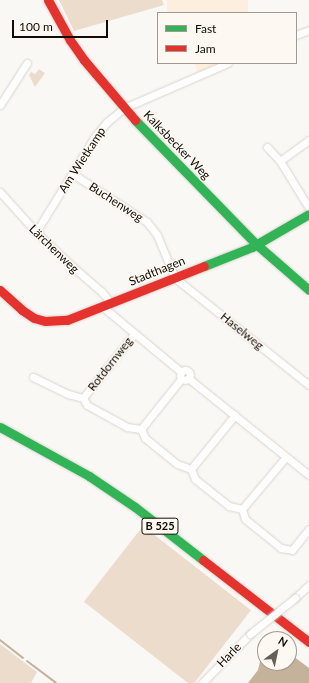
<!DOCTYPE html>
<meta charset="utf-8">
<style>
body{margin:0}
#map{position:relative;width:309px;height:683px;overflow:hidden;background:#faf8f5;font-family:Lato,sans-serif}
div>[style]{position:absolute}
.built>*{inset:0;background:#fdefde;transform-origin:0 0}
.green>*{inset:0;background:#ebdccc;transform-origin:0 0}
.water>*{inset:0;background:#c4b29b}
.stream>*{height:2px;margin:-1px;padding:0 1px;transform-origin:1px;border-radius:1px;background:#c4b29b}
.roads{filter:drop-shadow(0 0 1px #d9d4cd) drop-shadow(0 0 1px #d9d4cd)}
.street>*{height:7px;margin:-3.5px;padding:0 3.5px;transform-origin:3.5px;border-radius:3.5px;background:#fefefe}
.street>.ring{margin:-3.5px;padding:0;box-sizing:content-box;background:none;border:7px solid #fefefe;border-radius:50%}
.fast>*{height:9px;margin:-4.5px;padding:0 4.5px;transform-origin:4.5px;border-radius:4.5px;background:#30b455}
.jam>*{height:9px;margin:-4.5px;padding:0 4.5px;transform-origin:4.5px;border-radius:4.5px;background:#e5322d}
.bridges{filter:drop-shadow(0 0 1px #d9d4cd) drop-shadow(0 0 1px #d9d4cd)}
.street-bridge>*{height:7px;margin:-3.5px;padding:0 3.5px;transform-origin:3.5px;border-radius:3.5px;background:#fefefe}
span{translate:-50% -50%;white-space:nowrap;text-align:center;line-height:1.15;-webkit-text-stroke:3px #fdf8f2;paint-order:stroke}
.shield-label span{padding:1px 3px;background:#fdf8f2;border:1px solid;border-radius:3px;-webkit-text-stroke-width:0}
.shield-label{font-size:11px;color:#140c03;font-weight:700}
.street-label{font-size:12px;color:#140c03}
.legend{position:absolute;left:157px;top:12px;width:140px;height:52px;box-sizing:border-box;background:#fdf8f2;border:1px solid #a09a92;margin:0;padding:5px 7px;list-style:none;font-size:12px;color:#140c03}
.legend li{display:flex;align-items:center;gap:8px;height:20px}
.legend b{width:20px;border:1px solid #a09a92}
.north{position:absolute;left:257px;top:631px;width:40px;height:40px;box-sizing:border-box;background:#fdf8f2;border:1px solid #a09a92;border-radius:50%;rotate:33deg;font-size:11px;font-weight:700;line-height:16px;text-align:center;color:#140c03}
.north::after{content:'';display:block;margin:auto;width:14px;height:18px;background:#645f58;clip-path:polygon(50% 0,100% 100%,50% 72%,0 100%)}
.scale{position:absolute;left:12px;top:20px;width:96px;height:18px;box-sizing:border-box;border:2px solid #140c03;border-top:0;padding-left:5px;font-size:12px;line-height:14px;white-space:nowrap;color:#140c03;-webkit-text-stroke:3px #fdf8f2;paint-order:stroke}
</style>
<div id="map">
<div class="built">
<div style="left:167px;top:0;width:81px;height:14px"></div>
<div style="clip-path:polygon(194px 63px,224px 63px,198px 73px)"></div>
</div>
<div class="green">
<div style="clip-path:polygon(59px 0,162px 0,164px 5px,74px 31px)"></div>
<div style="clip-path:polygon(39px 69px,45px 73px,35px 87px,29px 75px,31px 72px,35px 74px)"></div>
<div style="left:143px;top:526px;width:137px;height:96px;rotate:38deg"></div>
<div style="clip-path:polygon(0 644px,37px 672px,31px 683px,0 683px)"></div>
</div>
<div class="water">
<div style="clip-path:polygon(289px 653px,309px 668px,309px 683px,248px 683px,258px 670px,260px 662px,265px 658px,265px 663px,289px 663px)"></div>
</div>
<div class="stream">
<div style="left:0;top:640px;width:29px;rotate:38deg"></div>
<div style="left:27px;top:661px;width:36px;rotate:37deg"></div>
</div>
<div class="roads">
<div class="street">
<div style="left:296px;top:35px;width:14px;rotate:-21deg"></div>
<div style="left:0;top:105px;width:50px;rotate:-57.3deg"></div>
<div style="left:267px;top:147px;width:19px;rotate:47deg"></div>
<div style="left:280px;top:161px;width:55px;rotate:58.3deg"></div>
<div style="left:280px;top:161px;width:36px;rotate:-36deg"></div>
<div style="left:73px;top:174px;width:88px;rotate:33deg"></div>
<div style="left:147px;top:222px;width:16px;rotate:52deg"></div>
<div style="left:157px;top:235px;width:47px;rotate:67.3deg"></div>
<div style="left:175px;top:278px;width:171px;rotate:38.6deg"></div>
<div style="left:0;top:192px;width:54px;rotate:48deg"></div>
<div style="left:36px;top:232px;width:51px;rotate:43.4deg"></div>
<div style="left:73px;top:267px;width:38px;rotate:41deg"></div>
<div style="left:102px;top:292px;width:14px;rotate:51deg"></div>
<div style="left:36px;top:232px;width:113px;rotate:-58.4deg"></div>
<div style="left:95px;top:136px;width:18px;rotate:-49deg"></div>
<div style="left:107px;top:122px;width:22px;rotate:-39deg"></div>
<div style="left:124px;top:108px;width:113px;rotate:-23.4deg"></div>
<div style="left:103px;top:307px;width:102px;rotate:39.8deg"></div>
<div style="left:134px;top:334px;width:82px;rotate:128.6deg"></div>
<div style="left:83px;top:398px;width:8px;rotate:60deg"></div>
<div style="left:87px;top:405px;width:46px;rotate:28.8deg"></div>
<div style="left:127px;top:427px;width:14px;rotate:8deg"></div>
<div class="ring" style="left:180px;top:370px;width:3px;height:3px"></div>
<div style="left:33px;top:377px;width:39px;rotate:26deg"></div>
<div style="left:68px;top:394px;width:16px;rotate:15deg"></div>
<div style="left:188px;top:378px;width:155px;rotate:38.7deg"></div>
<div style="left:181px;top:379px;width:64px;rotate:128.7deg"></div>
<div style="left:141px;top:429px;width:10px;rotate:66deg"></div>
<div style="left:145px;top:438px;width:41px;rotate:39.1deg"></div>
<div style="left:177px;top:464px;width:15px;rotate:20deg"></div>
<div style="left:235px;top:415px;width:70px;rotate:129.2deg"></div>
<div style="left:191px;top:469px;width:11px;rotate:68deg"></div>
<div style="left:195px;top:479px;width:43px;rotate:38.5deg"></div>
<div style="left:229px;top:506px;width:13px;rotate:13deg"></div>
<div style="left:242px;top:509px;width:10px;rotate:73deg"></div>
<div style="left:245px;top:519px;width:46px;rotate:38.9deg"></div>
<div style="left:281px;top:548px;width:11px;rotate:10deg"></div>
<div style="left:292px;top:550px;width:27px;rotate:-51deg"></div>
<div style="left:242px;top:509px;width:68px;rotate:-49.8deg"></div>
<div style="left:295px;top:598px;width:19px;rotate:-43deg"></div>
<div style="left:202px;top:683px;width:69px;rotate:-45.6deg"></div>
</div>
<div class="fast">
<div style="left:135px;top:120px;width:173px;rotate:45.7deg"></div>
<div style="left:256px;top:244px;width:70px;rotate:41deg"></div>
<div style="left:204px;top:266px;width:52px;rotate:-21.6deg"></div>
<div style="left:252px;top:247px;width:66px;rotate:-30.1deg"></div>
<div style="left:0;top:427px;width:102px;rotate:28.8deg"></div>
<div style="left:89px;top:476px;width:55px;rotate:34deg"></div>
<div style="left:135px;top:507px;width:86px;rotate:37.9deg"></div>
</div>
<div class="jam">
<div style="left:48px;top:0;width:46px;rotate:61.2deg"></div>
<div style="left:70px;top:40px;width:24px;rotate:55deg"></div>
<div style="left:84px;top:60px;width:79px;rotate:49.6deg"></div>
<div style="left:0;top:290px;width:30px;rotate:42deg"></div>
<div style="left:22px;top:310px;width:14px;rotate:34deg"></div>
<div style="left:34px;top:318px;width:11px;rotate:15deg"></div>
<div style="left:45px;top:321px;width:22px;rotate:-3deg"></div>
<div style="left:67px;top:320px;width:147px;rotate:-21.5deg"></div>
<div style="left:203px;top:560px;width:134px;rotate:37.7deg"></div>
</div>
</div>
<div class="bridges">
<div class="street-bridge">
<div style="left:250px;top:634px;width:58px;rotate:-38.7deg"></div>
</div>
</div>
<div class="shield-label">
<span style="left:160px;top:526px">B 525</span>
</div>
<div class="street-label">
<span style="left:177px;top:145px;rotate:46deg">Kalksbecker Weg</span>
<span style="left:82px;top:160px;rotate:-57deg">Am Wietkamp</span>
<span style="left:116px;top:202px;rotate:33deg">Buchenweg</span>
<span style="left:54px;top:249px;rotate:44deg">Lärchenweg</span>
<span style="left:157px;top:271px;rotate:-22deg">Stadthagen</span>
<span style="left:242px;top:331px;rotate:39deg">Haselweg</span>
<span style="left:110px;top:364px;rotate:-52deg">Rotdornweg</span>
<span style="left:229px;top:655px;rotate:-46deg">Harle</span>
</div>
<ul class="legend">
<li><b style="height:5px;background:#30b455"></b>Fast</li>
<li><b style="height:5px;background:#e5322d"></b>Jam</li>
</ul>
<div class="north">N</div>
<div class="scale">100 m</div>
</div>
